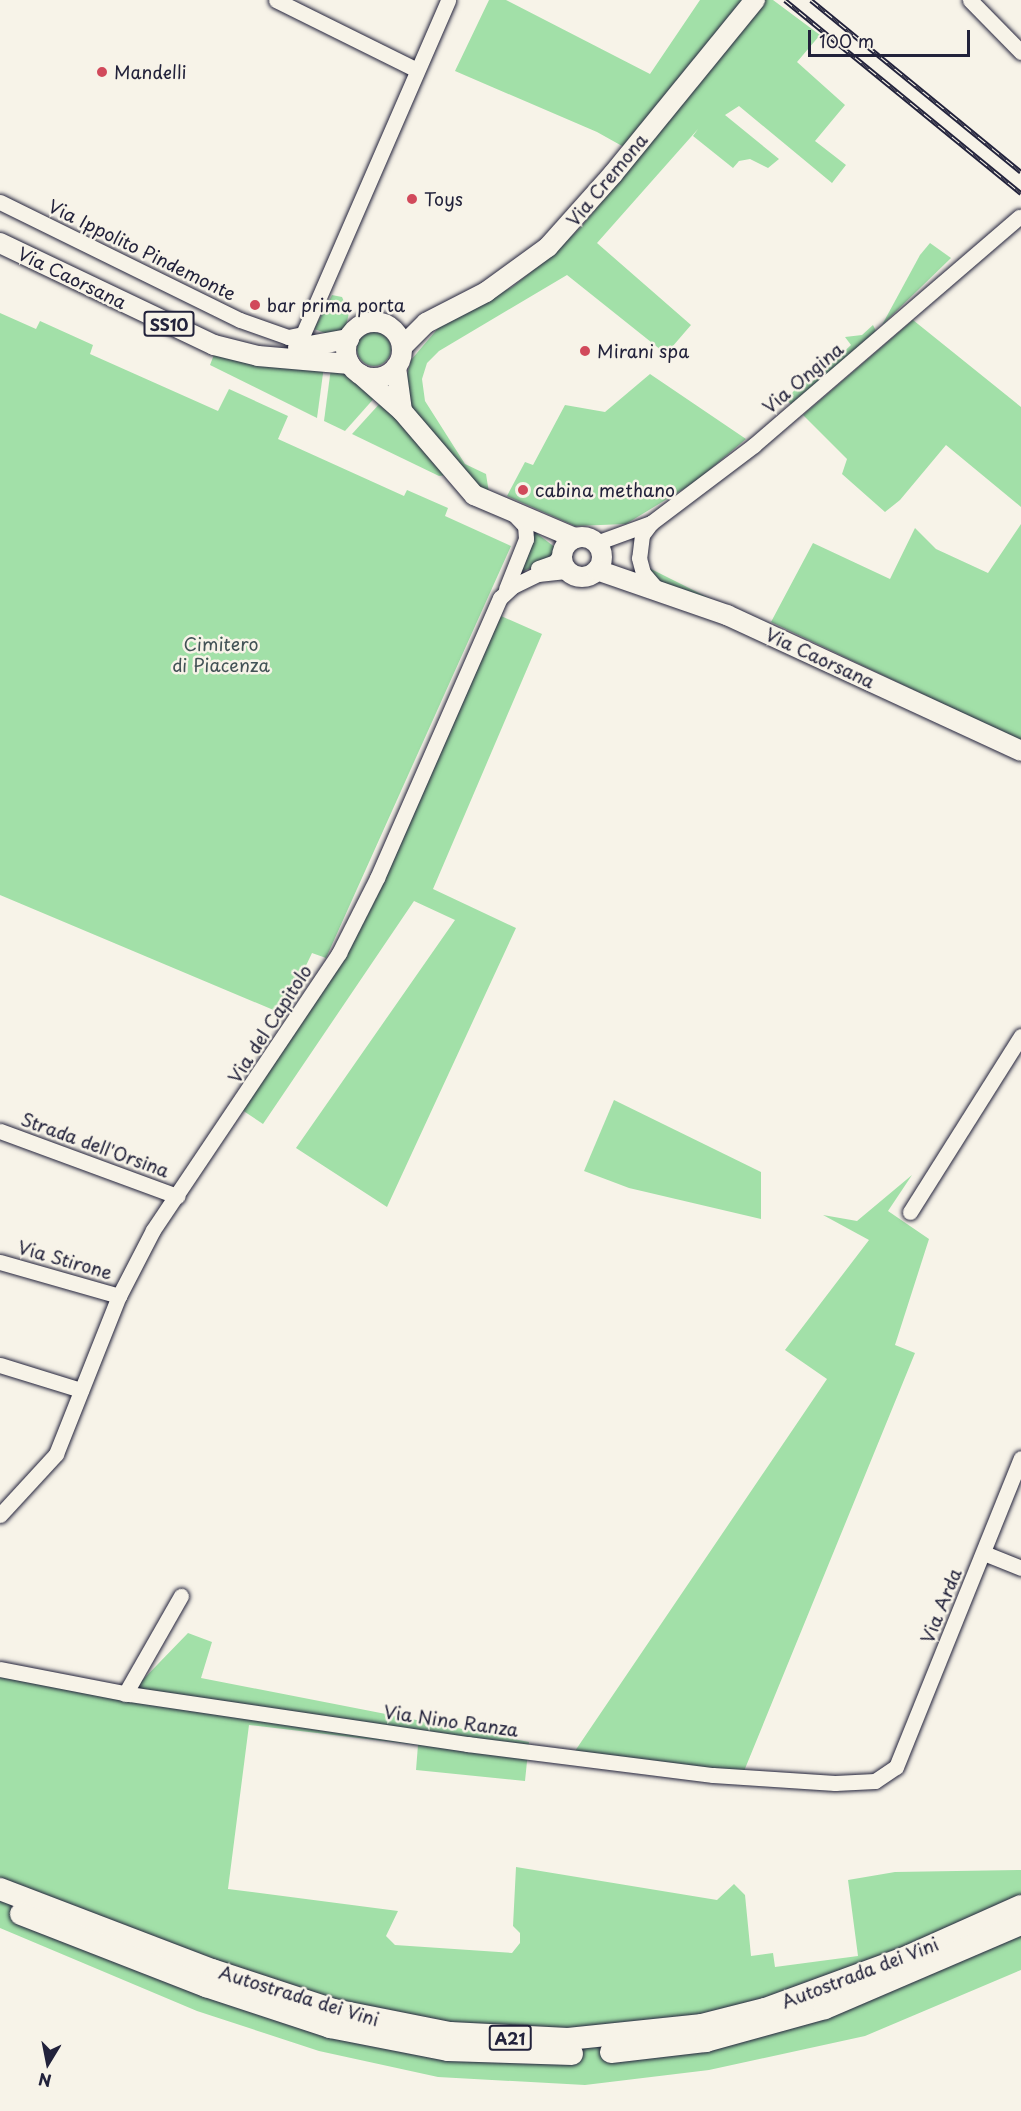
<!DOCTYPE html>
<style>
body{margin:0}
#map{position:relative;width:1021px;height:2111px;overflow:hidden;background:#f7f3e8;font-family:"Playpen Sans",sans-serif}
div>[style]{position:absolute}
.green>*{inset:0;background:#a2e0a8}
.round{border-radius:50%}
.roads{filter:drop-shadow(0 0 2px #22223b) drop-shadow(0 0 2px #22223b)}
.minor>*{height:15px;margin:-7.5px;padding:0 7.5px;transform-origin:7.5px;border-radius:7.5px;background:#f7f3e8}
.major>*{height:20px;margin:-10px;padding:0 10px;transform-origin:10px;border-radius:10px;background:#f7f3e8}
.major>.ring{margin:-10px;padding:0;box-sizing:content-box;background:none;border:20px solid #f7f3e8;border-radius:50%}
.highway>*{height:22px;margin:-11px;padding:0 11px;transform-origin:11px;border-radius:11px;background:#f7f3e8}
.rail>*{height:5px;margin-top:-2.5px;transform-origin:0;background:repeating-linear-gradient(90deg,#f7f3e8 0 9px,#22223b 0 18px);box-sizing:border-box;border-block:2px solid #22223b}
.dots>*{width:16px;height:16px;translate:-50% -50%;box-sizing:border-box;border:3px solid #f7f3e8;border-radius:50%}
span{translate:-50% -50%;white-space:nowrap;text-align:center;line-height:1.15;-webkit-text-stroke:5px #f7f3e8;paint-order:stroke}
.shield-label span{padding:2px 4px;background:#f7f3e8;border:2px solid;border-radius:4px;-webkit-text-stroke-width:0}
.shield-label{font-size:16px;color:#22223b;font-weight:700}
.poi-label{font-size:18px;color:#22223b}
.left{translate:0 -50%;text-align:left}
.street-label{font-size:18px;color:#22223b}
.park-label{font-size:18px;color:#425256}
.north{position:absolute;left:18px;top:2033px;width:60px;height:60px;-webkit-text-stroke:4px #f7f3e8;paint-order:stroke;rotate:190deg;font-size:16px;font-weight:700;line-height:24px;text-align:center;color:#22223b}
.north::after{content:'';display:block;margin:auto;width:21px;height:27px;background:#22223b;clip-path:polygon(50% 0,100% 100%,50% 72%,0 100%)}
.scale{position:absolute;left:808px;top:30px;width:162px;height:27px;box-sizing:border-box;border:3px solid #22223b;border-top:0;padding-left:8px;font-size:18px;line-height:21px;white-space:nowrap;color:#22223b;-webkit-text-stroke:4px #f7f3e8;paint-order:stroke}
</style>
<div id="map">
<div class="green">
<div style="clip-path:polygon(489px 0,506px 0,650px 74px,700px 0,773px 0,820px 35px,797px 62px,845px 105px,815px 141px,846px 165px,832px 183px,739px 106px,725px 115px,779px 159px,768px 168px,750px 159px,739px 161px,733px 168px,693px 136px,698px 129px,597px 243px,691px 325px,666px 354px,567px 275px,439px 351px,427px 363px,422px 379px,425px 401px,465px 464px,486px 474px,489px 493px,478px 486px,409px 406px,406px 379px,411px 360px,439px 327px,512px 287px,550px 257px,580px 228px,640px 156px,597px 132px,455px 71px)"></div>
<div style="clip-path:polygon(930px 243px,951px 258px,882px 325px,920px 255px)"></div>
<div style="clip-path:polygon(332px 295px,342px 297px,349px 313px,344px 334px,328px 334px,314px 329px)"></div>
<div style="clip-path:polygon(0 313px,36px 329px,40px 321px,93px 345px,90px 354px,218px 411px,229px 389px,288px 416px,278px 439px,404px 496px,407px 490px,448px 508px,445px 516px,511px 546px,326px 958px,312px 953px,283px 1014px,0 895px)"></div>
<div style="clip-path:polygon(913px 320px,1021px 407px,1021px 507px,946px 445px,900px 500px,885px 512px,842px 474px,847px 459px,803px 415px)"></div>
<div style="clip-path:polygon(873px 325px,876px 331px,792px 405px,786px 400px,806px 377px,811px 383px,851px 345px,845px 337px,862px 335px)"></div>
<div class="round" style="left:357px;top:332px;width:34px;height:34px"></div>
<div style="clip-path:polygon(215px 352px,324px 366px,317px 418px,210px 365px)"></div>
<div style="clip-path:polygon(331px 368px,355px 377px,377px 395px,345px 431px,324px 421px)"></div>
<div style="clip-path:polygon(650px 374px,746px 439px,695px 482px,626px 524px,575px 526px,507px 496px,525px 462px,533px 465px,565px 405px,605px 412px)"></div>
<div style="clip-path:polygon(382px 401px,446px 475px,439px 476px,352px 434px)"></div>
<div style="clip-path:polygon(1021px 524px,1021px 741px,771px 622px,813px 543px,890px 579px,915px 528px,936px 549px,988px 573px)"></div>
<div style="clip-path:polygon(535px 532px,556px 548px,551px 559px,517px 574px)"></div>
<div style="clip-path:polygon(647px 567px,721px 604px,661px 582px)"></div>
<div style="clip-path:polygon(501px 616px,542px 634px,433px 889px,516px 928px,387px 1207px,296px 1148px,455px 920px,414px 901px,263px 1124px,239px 1108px,379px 884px)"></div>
<div style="clip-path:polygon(614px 1100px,761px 1172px,761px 1219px,629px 1188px,584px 1171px)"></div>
<div style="clip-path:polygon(912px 1175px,888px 1211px,929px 1239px,895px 1345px,915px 1353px,742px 1776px,575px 1751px,827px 1379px,785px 1350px,869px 1240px,823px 1215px,857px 1221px)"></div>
<div style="clip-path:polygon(188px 1633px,212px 1642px,201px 1678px,529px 1742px,525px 1781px,416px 1770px,418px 1745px,249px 1725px,228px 1889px,398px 1911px,386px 1936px,395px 1945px,512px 1953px,520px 1943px,520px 1933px,513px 1926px,516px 1867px,717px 1900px,734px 1884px,745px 1895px,751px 1956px,773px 1953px,775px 1967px,858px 1956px,848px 1880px,895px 1872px,1021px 1870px,1021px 1970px,865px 2036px,709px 2070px,585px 2085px,438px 2077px,319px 2051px,197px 2011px,0 1928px,0 1670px,128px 1695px)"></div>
</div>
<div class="roads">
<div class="minor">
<div style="left:276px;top:0;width:155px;rotate:26.4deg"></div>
<div style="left:970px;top:0;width:73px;rotate:45.6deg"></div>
<div style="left:0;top:202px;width:267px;rotate:26.2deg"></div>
<div style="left:240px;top:320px;width:51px;rotate:19.5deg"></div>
<div style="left:288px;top:337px;width:15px;rotate:-11deg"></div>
<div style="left:303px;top:334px;width:364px;rotate:-66.5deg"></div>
<div style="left:651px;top:523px;width:15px;rotate:127deg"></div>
<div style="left:642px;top:535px;width:23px;rotate:97deg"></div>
<div style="left:639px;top:558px;width:16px;rotate:75deg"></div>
<div style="left:643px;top:573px;width:18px;rotate:49deg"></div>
<div style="left:596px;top:543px;width:59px;rotate:-20deg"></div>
<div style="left:651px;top:523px;width:129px;rotate:-37.1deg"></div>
<div style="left:754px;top:445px;width:350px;rotate:-40.7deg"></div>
<div style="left:538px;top:568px;width:18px;rotate:-19deg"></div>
<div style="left:555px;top:562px;width:12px;rotate:-55deg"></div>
<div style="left:506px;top:589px;width:54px;rotate:-68.2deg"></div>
<div style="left:526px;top:539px;width:13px;rotate:-94deg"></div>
<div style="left:525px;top:526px;width:16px;rotate:-133deg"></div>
<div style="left:0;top:1131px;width:189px;rotate:20.2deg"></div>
<div style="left:910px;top:1212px;width:208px;rotate:-57.8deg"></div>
<div style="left:0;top:1262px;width:124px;rotate:15.9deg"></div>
<div style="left:0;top:1365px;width:85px;rotate:17.2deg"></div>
<div style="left:0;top:1515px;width:83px;rotate:-47.4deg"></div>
<div style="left:56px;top:1454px;width:170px;rotate:-68.3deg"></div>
<div style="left:119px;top:1296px;width:74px;rotate:-62.7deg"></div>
<div style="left:153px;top:1230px;width:334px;rotate:-56.1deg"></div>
<div style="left:339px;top:953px;width:84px;rotate:-63.1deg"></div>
<div style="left:377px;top:878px;width:306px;rotate:-66.3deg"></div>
<div style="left:500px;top:598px;width:18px;rotate:-43deg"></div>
<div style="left:513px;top:586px;width:28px;rotate:-26deg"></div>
<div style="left:538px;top:574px;width:30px;rotate:-6deg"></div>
<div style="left:984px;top:1553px;width:40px;rotate:22deg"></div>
<div style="left:0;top:1669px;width:131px;rotate:11deg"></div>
<div style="left:129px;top:1694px;width:342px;rotate:8.4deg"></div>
<div style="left:467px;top:1744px;width:248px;rotate:7.2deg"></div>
<div style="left:713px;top:1775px;width:122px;rotate:3.8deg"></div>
<div style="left:835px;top:1783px;width:40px;rotate:-2.9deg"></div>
<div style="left:875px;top:1781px;width:25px;rotate:-34deg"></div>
<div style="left:896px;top:1767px;width:333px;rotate:-68deg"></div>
<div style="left:125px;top:1694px;width:113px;rotate:-60.3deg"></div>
</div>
<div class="major">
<div style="left:0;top:243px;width:237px;rotate:25.5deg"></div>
<div style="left:214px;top:345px;width:45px;rotate:14deg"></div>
<div style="left:258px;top:356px;width:92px;rotate:5deg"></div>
<div class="ring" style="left:346px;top:322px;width:36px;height:36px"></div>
<div style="left:402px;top:347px;width:34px;rotate:-45deg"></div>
<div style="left:426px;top:323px;width:68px;rotate:-27.3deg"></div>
<div style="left:486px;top:292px;width:77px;rotate:-36deg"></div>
<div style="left:548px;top:247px;width:98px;rotate:-48.3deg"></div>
<div style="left:613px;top:174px;width:225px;rotate:-50.8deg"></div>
<div style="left:298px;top:348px;width:52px;rotate:-10deg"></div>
<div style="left:396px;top:367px;width:44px;rotate:82.2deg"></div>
<div style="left:402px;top:411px;width:111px;rotate:49.4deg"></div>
<div style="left:474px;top:495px;width:110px;rotate:23.1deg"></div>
<div style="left:360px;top:374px;width:56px;rotate:41.4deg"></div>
<div class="ring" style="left:562px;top:537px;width:20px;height:20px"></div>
<div style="left:597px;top:570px;width:138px;rotate:19.1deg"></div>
<div style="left:727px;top:615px;width:324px;rotate:24.8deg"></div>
</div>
<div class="highway">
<div style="left:0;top:1889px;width:227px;rotate:20.9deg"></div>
<div style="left:212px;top:1970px;width:128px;rotate:18.2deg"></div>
<div style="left:334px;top:2010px;width:118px;rotate:11.2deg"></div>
<div style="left:450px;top:2033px;width:118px;rotate:2.9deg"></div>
<div style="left:568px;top:2039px;width:135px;rotate:-6deg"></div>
<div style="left:702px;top:2025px;width:65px;rotate:-14.3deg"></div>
<div style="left:765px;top:2009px;width:146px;rotate:-20.1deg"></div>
<div style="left:902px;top:1959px;width:130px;rotate:-24deg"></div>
<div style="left:21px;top:1914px;width:199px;rotate:21.3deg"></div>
<div style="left:206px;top:1986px;width:131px;rotate:18.3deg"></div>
<div style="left:330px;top:2027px;width:120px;rotate:11deg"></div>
<div style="left:448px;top:2050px;width:124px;rotate:1.8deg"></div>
<div style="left:611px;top:2052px;width:96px;rotate:-6.6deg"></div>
<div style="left:706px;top:2041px;width:123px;rotate:-15.5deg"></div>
<div style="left:825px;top:2008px;width:213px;rotate:-23.2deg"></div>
</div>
</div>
<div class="rail">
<div style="left:785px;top:0;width:305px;rotate:39.3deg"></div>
<div style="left:811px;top:0;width:271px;rotate:39.3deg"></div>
</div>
<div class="dots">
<div style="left:102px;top:72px;background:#d1495b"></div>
<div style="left:412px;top:199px;background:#d1495b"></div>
<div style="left:255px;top:305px;background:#d1495b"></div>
<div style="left:585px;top:351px;background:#d1495b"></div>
<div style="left:523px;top:490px;background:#d1495b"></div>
</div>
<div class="shield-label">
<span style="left:169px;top:324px">SS10</span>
<span style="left:510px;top:2038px">A21</span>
</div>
<div class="poi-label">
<span class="left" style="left:114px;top:72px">Mandelli</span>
<span class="left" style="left:424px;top:199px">Toys</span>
<span class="left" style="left:267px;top:305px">bar prima porta</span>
<span class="left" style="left:597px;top:351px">Mirani spa</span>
<span class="left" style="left:535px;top:490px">cabina methano</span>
</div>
<div class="street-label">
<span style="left:607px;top:180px;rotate:-50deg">Via Cremona</span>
<span style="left:142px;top:250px;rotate:26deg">Via Ippolito Pindemonte</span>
<span style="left:72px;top:278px;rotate:26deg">Via Caorsana</span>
<span style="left:803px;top:378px;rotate:-40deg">Via Ongina</span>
<span style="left:820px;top:658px;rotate:25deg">Via Caorsana</span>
<span style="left:270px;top:1024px;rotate:-57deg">Via del Capitolo</span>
<span style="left:95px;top:1145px;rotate:20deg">Strada dell'Orsina</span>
<span style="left:65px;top:1260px;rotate:16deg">Via Stirone</span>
<span style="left:941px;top:1606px;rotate:-68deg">Via Arda</span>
<span style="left:451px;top:1721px;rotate:8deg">Via Nino Ranza</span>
<span style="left:860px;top:1973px;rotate:-21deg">Autostrada dei Vini</span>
<span style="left:299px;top:1996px;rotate:17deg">Autostrada dei Vini</span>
</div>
<div class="park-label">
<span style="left:221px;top:655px">Cimitero<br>di Piacenza</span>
</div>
<div class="north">N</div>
<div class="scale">100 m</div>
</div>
